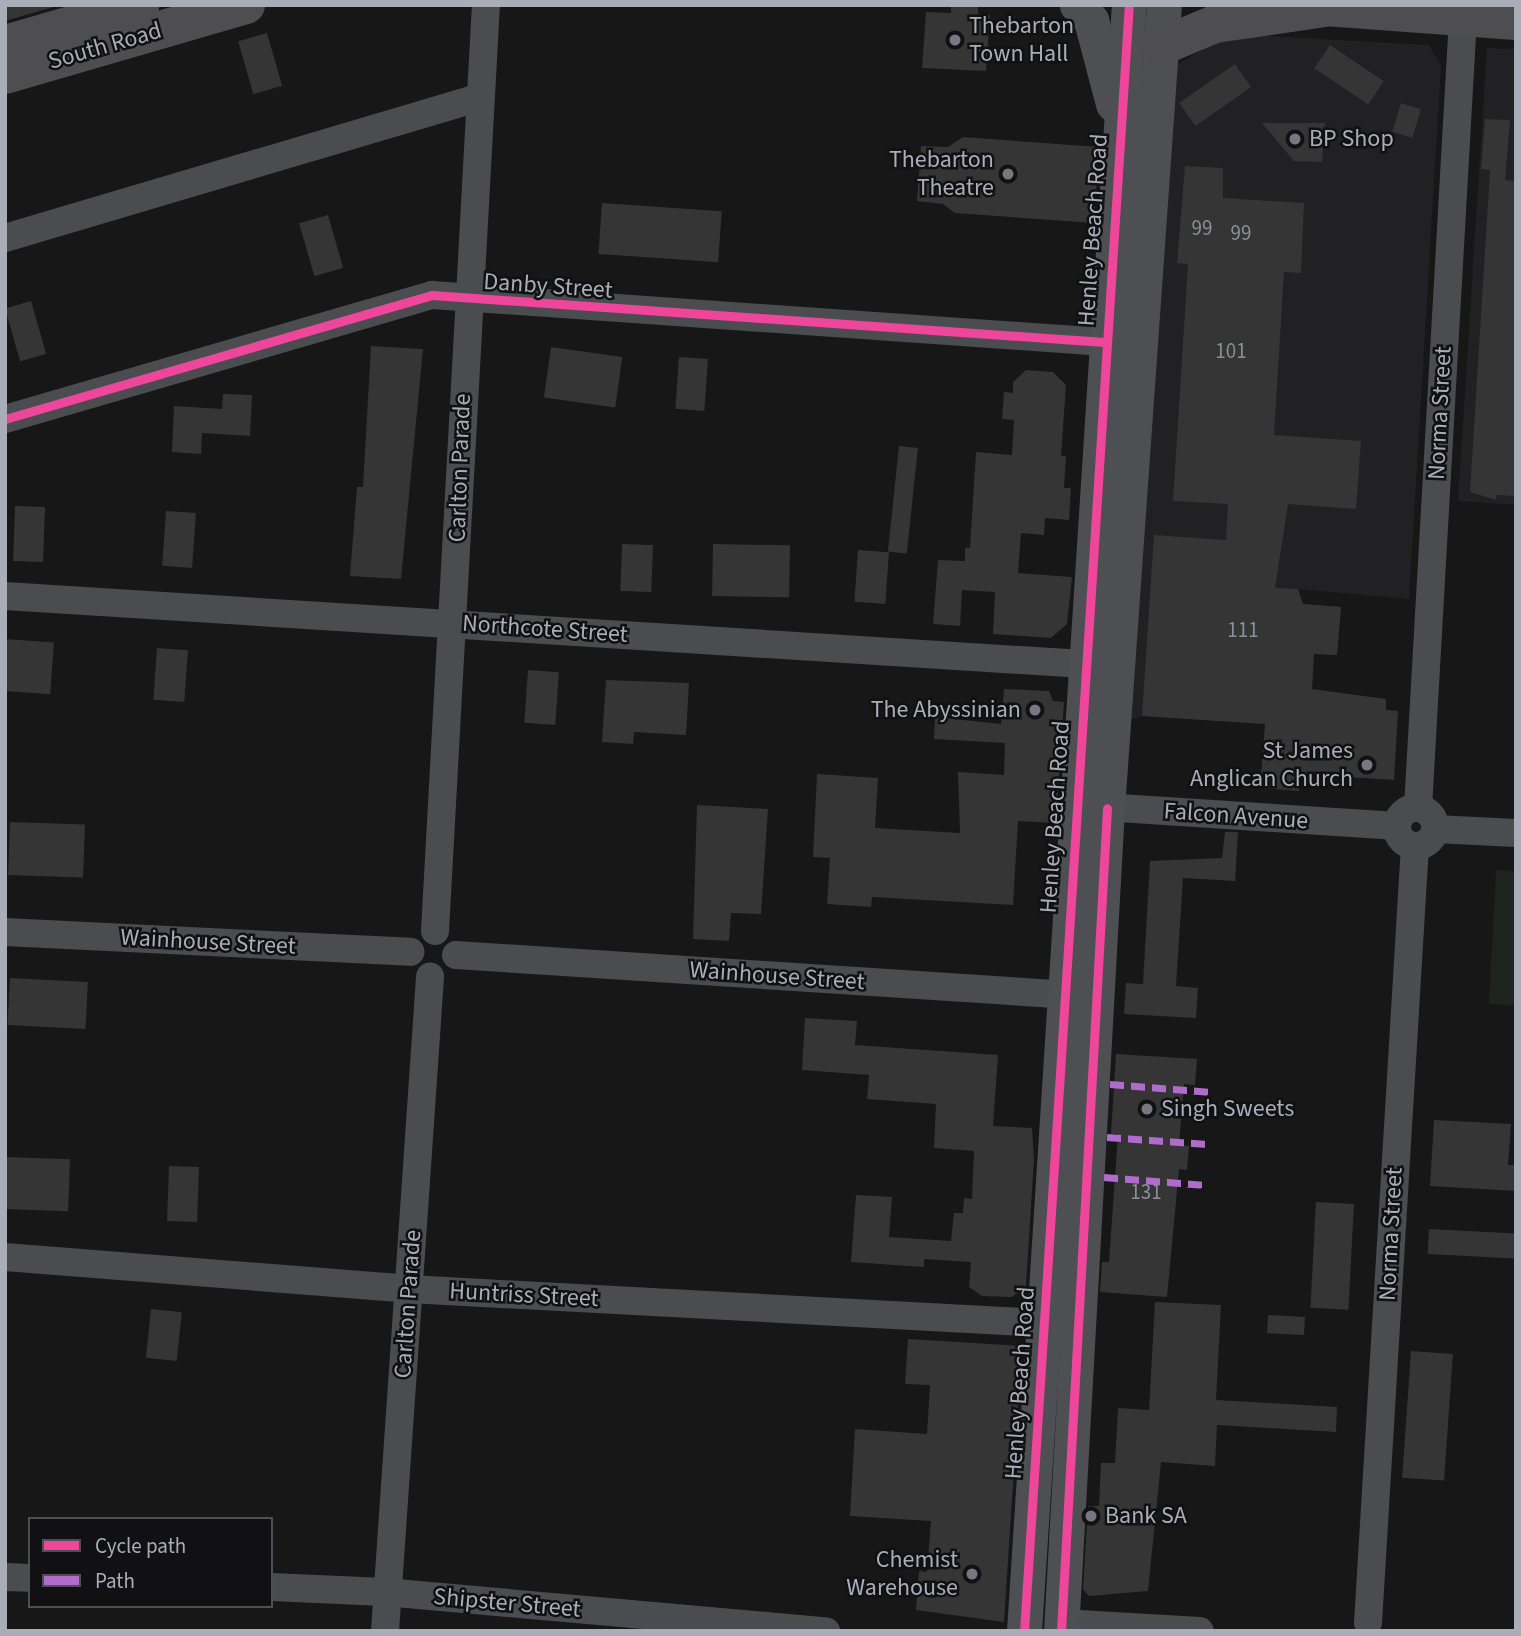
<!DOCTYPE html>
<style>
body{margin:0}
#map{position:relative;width:1521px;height:1636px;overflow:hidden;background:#171717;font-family:"Source Sans 3",sans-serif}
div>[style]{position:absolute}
.built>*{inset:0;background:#212123}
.green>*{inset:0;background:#1d241e}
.building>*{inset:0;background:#353536;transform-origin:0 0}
.minor>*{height:28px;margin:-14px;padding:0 14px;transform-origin:14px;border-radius:14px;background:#4b4c50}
.minor>.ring{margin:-14px;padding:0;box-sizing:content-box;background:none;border:28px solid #4b4c50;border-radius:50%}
.major>*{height:35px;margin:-17.5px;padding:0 17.5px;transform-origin:17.5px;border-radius:17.5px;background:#4d4f52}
.highway>*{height:38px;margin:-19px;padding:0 19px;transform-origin:19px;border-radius:19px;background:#4e4e51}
.quiet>*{height:7px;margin-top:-3.5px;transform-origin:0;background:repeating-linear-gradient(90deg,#b06ccc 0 14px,transparent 0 21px)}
.cycleway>*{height:9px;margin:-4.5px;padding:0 4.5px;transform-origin:4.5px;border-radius:4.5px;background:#ed469a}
.dots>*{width:19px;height:19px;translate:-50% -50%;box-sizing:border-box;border:4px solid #111113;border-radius:50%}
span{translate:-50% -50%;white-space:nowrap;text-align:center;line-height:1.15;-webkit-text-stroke:5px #111113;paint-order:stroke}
.number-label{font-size:21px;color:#8b8f98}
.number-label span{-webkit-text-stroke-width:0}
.poi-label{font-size:24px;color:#a8adb8}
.left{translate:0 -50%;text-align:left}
.right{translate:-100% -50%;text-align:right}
.street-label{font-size:24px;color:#a8adb8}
.frame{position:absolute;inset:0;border:7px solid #a8adb8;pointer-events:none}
.legend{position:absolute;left:28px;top:1517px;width:245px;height:91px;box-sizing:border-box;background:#111113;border:2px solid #4d4f55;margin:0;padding:9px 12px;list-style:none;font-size:21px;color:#a8adb8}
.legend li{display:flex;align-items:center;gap:14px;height:35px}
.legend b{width:35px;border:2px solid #4d4f55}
</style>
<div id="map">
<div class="built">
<div style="clip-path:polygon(1253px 35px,1429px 45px,1441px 66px,1409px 599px,1298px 589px,1303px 604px,1341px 607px,1337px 655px,1314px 654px,1312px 687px,1265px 724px,1142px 716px,1125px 722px,1173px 67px,1217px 41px)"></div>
<div style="clip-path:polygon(1487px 48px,1516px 49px,1516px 505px,1458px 501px)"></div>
</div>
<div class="green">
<div style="clip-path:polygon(1496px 870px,1516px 871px,1516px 1006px,1489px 1004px)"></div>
</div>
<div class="building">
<div style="clip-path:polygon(5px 5px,60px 5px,5px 21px)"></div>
<div style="clip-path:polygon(951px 5px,978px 5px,978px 14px,990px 15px,986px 71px,922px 68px,926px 12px,951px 13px)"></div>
<div style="left:267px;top:33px;width:55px;height:30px;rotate:74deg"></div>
<div style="left:1330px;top:45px;width:65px;height:28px;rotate:34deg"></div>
<div style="left:1235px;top:64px;width:28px;height:68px;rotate:55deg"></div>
<div style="left:1401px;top:103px;width:21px;height:30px;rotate:17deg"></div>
<div style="clip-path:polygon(1485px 119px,1510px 120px,1505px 180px,1516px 181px,1516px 496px,1496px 495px,1496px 500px,1470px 492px,1490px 170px,1481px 169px)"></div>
<div style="clip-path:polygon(1262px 123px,1325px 123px,1322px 162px,1294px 161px)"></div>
<div style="clip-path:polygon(963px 137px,1099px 147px,1094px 223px,955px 213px,943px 204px,917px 201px,921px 146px,948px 147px)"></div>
<div style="clip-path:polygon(1185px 166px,1223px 168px,1223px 198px,1304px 203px,1301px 273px,1284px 272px,1274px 435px,1361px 441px,1356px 509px,1288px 504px,1275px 588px,1298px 589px,1303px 604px,1341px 607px,1337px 655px,1314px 654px,1312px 689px,1386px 699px,1386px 710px,1398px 711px,1394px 780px,1300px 774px,1299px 791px,1260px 788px,1265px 724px,1142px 716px,1154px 535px,1226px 540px,1228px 504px,1173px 501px,1188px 264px,1177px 263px)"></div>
<div style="left:602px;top:203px;width:120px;height:51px;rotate:4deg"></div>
<div style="left:328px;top:215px;width:55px;height:30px;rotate:74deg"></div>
<div style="left:31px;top:301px;width:55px;height:27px;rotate:74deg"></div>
<div style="clip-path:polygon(371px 346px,423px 349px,401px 579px,350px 576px,357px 487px,363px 487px)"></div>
<div style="left:551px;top:347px;width:72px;height:51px;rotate:8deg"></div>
<div style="left:679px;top:357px;width:29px;height:52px;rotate:4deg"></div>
<div style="clip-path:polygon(1026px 370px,1053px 372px,1066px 385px,1061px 456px,1066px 456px,1064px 488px,1071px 488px,1069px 520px,1045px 518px,1044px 535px,1021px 533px,1018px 573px,1072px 577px,1067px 624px,1051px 638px,993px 634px,995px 592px,962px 590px,960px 626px,933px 624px,938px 560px,965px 561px,965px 548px,970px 548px,976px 452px,1012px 455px,1014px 420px,1002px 419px,1004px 392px,1013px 393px,1013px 382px)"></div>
<div style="clip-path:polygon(223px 394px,252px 395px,250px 436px,202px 433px,201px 454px,172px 452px,174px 406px,222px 409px)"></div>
<div style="left:899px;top:446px;width:19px;height:106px;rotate:6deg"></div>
<div style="left:15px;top:506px;width:30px;height:55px;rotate:2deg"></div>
<div style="left:166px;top:511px;width:30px;height:55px;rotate:4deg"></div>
<div style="left:622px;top:544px;width:31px;height:47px;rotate:2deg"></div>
<div style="left:713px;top:544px;width:77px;height:52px;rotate:1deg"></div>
<div style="left:858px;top:550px;width:31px;height:52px;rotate:4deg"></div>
<div style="left:5px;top:639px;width:49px;height:52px;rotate:4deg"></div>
<div style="left:157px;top:648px;width:31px;height:52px;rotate:4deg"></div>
<div style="left:528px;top:670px;width:31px;height:53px;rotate:4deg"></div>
<div style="clip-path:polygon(606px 680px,689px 683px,686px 735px,634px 732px,633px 744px,602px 742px)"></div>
<div style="clip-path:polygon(1004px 689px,1049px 691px,1053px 701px,1064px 702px,1056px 823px,1018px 821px,1013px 905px,872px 897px,871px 907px,827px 904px,830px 858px,813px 857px,817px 774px,878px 778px,875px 828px,960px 833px,958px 772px,1004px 775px,1005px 743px,934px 739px,935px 717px,1001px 724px)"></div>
<div style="clip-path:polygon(697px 805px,768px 809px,761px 914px,731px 913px,729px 941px,693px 939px)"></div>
<div style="left:10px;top:822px;width:75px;height:53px;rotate:2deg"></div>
<div style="clip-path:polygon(1225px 832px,1238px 832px,1235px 881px,1183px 878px,1176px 986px,1198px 988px,1196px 1018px,1124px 1014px,1126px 983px,1143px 984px,1150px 861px,1222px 858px)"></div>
<div style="left:10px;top:978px;width:78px;height:47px;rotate:3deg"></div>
<div style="clip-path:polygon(805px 1018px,857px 1021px,855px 1045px,998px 1055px,993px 1126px,1032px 1128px,1034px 1159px,1026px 1286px,1012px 1297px,982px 1296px,969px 1287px,971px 1262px,924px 1259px,924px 1267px,851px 1262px,856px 1195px,892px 1197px,889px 1237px,951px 1241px,954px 1213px,963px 1213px,964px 1198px,972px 1199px,974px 1151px,934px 1148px,936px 1104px,867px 1099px,869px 1075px,802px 1070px)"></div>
<div style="clip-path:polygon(1116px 1054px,1197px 1059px,1195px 1085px,1184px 1084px,1179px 1145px,1189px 1146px,1187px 1170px,1179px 1169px,1167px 1297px,1100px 1292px,1102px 1262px,1109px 1262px,1118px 1134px,1111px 1134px)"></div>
<div style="clip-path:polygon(1434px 1120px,1511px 1124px,1508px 1165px,1516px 1165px,1516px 1191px,1430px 1186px)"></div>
<div style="left:5px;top:1157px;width:65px;height:52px;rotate:2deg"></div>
<div style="left:169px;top:1166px;width:30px;height:55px;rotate:2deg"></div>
<div style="left:1316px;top:1202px;width:38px;height:106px;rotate:3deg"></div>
<div style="left:1429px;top:1229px;width:87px;height:25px;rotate:3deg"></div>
<div style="clip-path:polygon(1155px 1302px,1221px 1305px,1216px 1400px,1337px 1407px,1336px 1432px,1217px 1425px,1215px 1466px,1161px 1462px,1148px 1591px,1089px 1596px,1083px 1589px,1088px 1506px,1099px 1506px,1101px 1463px,1115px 1463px,1118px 1408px,1149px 1410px)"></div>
<div style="left:151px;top:1309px;width:31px;height:49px;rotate:6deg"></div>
<div style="left:1268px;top:1315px;width:37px;height:18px;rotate:3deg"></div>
<div style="clip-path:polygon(908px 1339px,1022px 1346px,1004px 1622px,916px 1610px,919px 1571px,927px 1572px,931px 1521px,850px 1516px,855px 1429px,927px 1434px,930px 1385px,905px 1384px)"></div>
<div style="left:1411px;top:1351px;width:42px;height:127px;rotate:4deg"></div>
</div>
<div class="minor">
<div style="left:5px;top:238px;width:495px;rotate:-16.5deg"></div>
<div style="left:5px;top:419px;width:445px;rotate:-16.2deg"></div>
<div style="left:432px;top:295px;width:674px;rotate:4deg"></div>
<div style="left:5px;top:596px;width:1081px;rotate:3.61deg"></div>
<div style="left:1088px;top:806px;width:310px;rotate:3.7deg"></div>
<div style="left:1418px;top:808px;width:791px;rotate:-86.74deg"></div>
<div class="ring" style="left:1397px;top:808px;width:10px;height:10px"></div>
<div style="left:1435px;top:829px;width:81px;rotate:2.8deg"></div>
<div style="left:435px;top:931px;width:927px;rotate:-86.85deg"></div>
<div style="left:5px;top:932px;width:406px;rotate:2.8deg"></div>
<div style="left:456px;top:955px;width:631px;rotate:3.72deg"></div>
<div style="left:5px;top:1257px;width:405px;rotate:4.5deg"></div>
<div style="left:409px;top:1289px;width:635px;rotate:3.07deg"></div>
<div style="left:5px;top:1577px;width:25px;rotate:2deg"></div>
<div style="left:271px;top:1587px;width:114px;rotate:2.5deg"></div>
<div style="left:385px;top:1592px;width:443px;rotate:5.1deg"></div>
<div style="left:1062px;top:1623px;width:138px;rotate:3.3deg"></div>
<div style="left:1368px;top:1623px;width:778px;rotate:-86.54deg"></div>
<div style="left:385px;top:1631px;width:656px;rotate:-86.06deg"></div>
</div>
<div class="major">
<div style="left:1077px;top:5px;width:21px;rotate:47deg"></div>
<div style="left:1091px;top:20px;width:87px;rotate:75.3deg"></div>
<div style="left:1024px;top:1631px;width:1629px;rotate:-86.31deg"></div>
<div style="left:1061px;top:1631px;width:824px;rotate:-86.8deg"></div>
<div style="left:1107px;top:808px;width:805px;rotate:-85.94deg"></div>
</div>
<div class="highway">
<div style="left:1298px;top:5px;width:219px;rotate:4.2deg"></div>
<div style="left:5px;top:44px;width:141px;rotate:-16.1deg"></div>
<div style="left:1160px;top:47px;width:60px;rotate:-22.7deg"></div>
<div style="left:1215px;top:24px;width:111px;rotate:-8.3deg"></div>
<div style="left:5px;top:75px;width:251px;rotate:-16.2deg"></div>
</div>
<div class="quiet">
<div style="left:1110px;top:1084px;width:102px;rotate:4.5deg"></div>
<div style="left:1107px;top:1137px;width:101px;rotate:4deg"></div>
<div style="left:1104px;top:1177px;width:102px;rotate:4.5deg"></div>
</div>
<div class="cycleway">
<div style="left:5px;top:419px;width:445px;rotate:-16.2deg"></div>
<div style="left:432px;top:295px;width:674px;rotate:4deg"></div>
<div style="left:1024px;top:1631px;width:1629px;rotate:-86.31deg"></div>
<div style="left:1061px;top:1631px;width:824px;rotate:-86.8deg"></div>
</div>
<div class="dots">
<div style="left:955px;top:40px;background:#757880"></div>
<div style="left:1295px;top:139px;background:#757880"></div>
<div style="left:1008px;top:174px;background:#757880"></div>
<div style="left:1035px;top:710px;background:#757880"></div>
<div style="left:1367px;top:765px;background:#757880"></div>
<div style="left:1147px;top:1109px;background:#757880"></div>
<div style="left:1091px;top:1516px;background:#757880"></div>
<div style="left:972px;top:1574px;background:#757880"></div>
</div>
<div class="number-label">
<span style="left:1202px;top:228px">99</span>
<span style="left:1241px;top:233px">99</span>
<span style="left:1231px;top:351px">101</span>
<span style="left:1243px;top:630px">111</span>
<span style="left:1146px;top:1192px">131</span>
</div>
<div class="poi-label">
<span class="left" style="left:969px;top:40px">Thebarton<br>Town Hall</span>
<span class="left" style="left:1309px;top:139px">BP Shop</span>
<span class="right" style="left:994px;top:174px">Thebarton<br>Theatre</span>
<span class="right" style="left:1021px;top:710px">The Abyssinian</span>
<span class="right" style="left:1353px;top:765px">St James<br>Anglican Church</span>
<span class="left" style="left:1161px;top:1109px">Singh Sweets</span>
<span class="left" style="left:1105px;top:1516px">Bank SA</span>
<span class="right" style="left:958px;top:1574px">Chemist<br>Warehouse</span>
</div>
<div class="street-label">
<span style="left:105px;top:46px;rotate:-16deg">South Road</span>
<span style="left:1093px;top:230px;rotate:-86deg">Henley Beach Road</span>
<span style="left:548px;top:286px;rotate:4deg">Danby Street</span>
<span style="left:1440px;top:413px;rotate:-87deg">Norma Street</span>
<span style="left:460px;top:468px;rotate:-88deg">Carlton Parade</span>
<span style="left:545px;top:629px;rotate:4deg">Northcote Street</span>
<span style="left:1236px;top:816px;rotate:4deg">Falcon Avenue</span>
<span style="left:1055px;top:817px;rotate:-86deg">Henley Beach Road</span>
<span style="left:208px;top:942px;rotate:3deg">Wainhouse Street</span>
<span style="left:777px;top:976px;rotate:4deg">Wainhouse Street</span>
<span style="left:1391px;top:1234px;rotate:-87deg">Norma Street</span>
<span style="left:524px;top:1295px;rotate:3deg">Huntriss Street</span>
<span style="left:408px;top:1304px;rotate:-86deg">Carlton Parade</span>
<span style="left:1020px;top:1383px;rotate:-86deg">Henley Beach Road</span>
<span style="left:507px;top:1603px;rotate:5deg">Shipster Street</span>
</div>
<div class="frame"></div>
<ul class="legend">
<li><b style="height:9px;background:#ed469a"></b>Cycle path</li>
<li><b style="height:9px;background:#b06ccc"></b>Path</li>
</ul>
</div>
